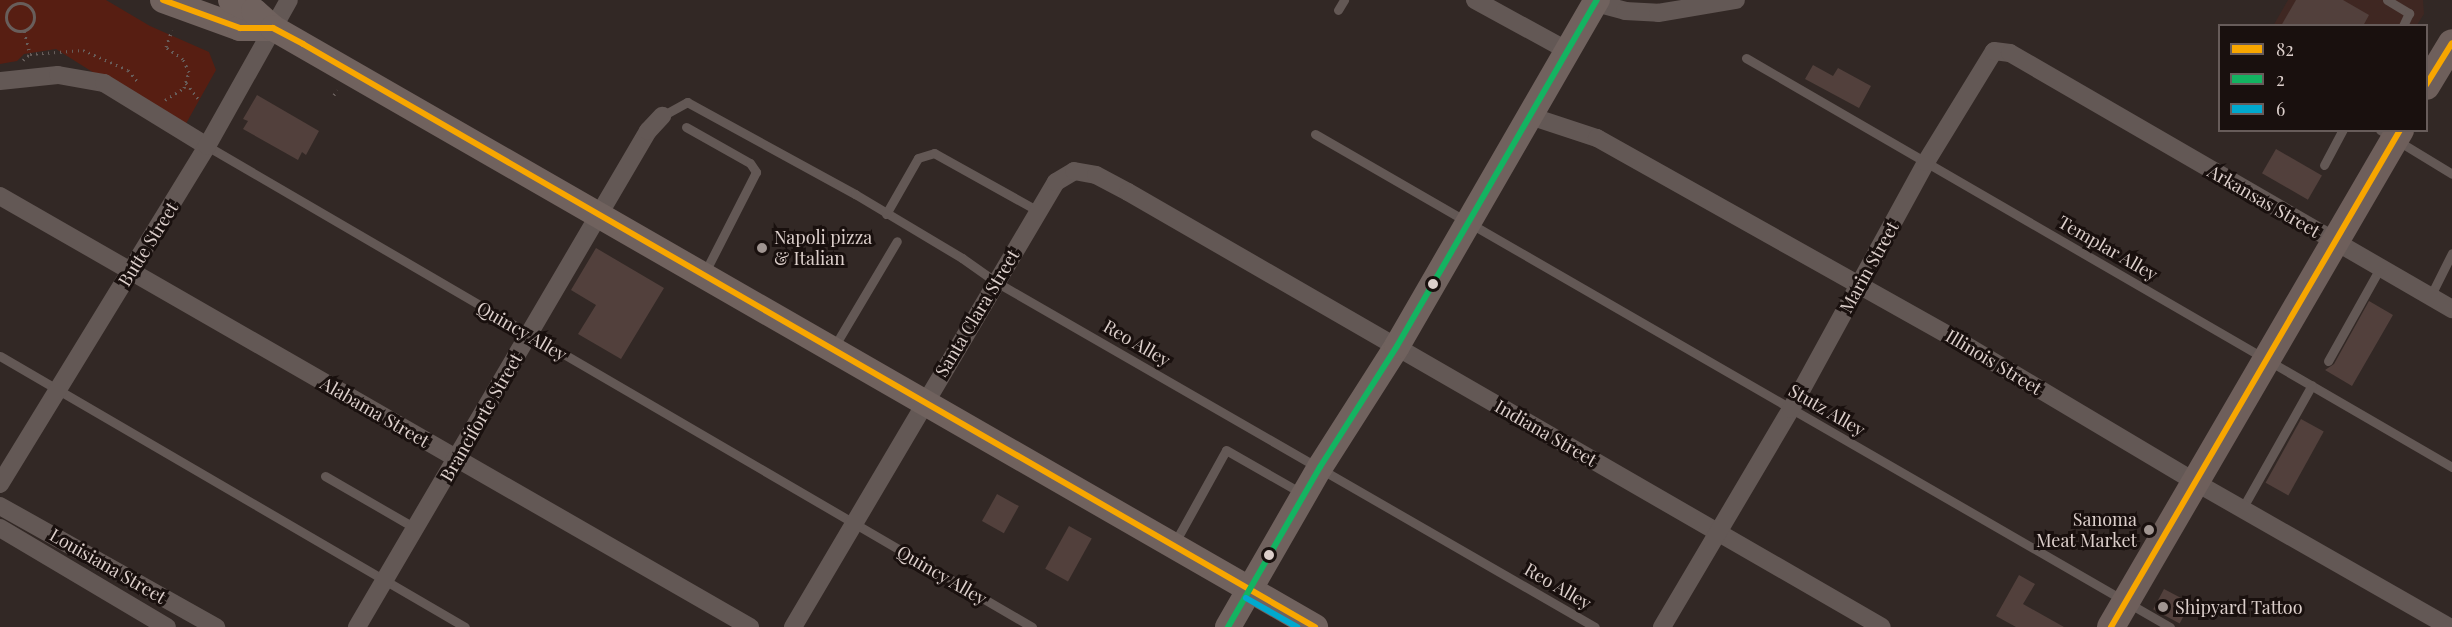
<!DOCTYPE html>
<style>
body{margin:0}
#map{position:relative;width:2452px;height:627px;overflow:hidden;background:#322825;font-family:"Playfair Display",serif}
div>[style]{position:absolute}
.built>*{inset:0;background:#3f2722}
.green>*{inset:0;background:#571e12}
.building>*{inset:0;background:#52403c;transform-origin:0 0}
.path>*{height:3px;margin-top:-1.5px;transform-origin:0;background:repeating-linear-gradient(90deg,#685e5b 0 1.5px,transparent 0 6px)}
.path>.ring{margin:-1.5px;padding:0;box-sizing:content-box;background:none;border:3px solid #685e5b;border-radius:50%}
.lane>*{height:9px;margin:-4.5px;padding:0 4.5px;transform-origin:4.5px;border-radius:4.5px;background:#635855}
.street>*{height:18px;margin:-9px;padding:0 9px;transform-origin:9px;border-radius:9px;background:#635855}
.secondary>*{height:26px;margin:-13px;padding:0 13px;transform-origin:13px;border-radius:13px;background:#70625e}
.primary>*{height:28px;margin:-14px;padding:0 14px;transform-origin:14px;border-radius:14px;background:#6e5f5b}
.bus-1>*{height:6px;margin:-3px;padding:0 3px;transform-origin:3px;border-radius:3px;background:#f7a600}
.bus-2>*{height:6px;margin:-3px;padding:0 3px;transform-origin:3px;border-radius:3px;background:#13b361}
.bus-3>*{height:6px;margin:-3px;padding:0 3px;transform-origin:3px;border-radius:3px;background:#00a9ce}
.dots>*{width:16px;height:16px;translate:-50% -50%;box-sizing:border-box;border:3px solid #19100e;border-radius:50%}
span{translate:-50% -50%;white-space:nowrap;text-align:center;line-height:1.15;-webkit-text-stroke:6px #19100e;paint-order:stroke}
.street-label{font-size:18px;color:#dccfcb}
.poi-label{font-size:18px;color:#dccfcb}
.left{translate:0 -50%;text-align:left}
.right{translate:-100% -50%;text-align:right}
.legend{position:absolute;left:2218px;top:24px;width:210px;height:108px;box-sizing:border-box;background:#19100e;border:2px solid #675c5a;margin:0;padding:8px 10px;list-style:none;font-size:18px;color:#dccfcb}
.legend li{display:flex;align-items:center;gap:12px;height:30px}
.legend b{width:30px;border:2px solid #675c5a}
</style>
<div id="map">
<div class="built">
<div style="clip-path:polygon(2288px 0,2423px 0,2424px 14px,2417px 25px,2273px 26px)"></div>
</div>
<div class="green">
<div style="clip-path:polygon(0 0,106px 0,150px 26px,209px 52px,216px 70px,183px 129px,56px 49px,24px 54px,17px 61px,0 64px)"></div>
</div>
<div class="building">
<div style="clip-path:polygon(2296px 0,2343px 0,2369px 15px,2363px 26px,2281px 26px)"></div>
<div style="clip-path:polygon(1813px 65px,1833px 76px,1838px 68px,1871px 86px,1859px 108px,1805px 79px)"></div>
<div style="clip-path:polygon(257px 95px,319px 131px,306px 155px,302px 152px,298px 160px,243px 129px,248px 121px,243px 119px)"></div>
<div style="left:2276px;top:149px;width:53px;height:28px;rotate:30deg"></div>
<div style="clip-path:polygon(596px 248px,664px 288px,621px 359px,578px 334px,596px 305px,571px 290px)"></div>
<div style="clip-path:polygon(2369px 301px,2393px 315px,2352px 386px,2325px 370px,2334px 364px)"></div>
<div style="left:2301px;top:419px;width:26px;height:73px;rotate:29deg"></div>
<div style="left:997px;top:494px;width:25px;height:31px;rotate:29deg"></div>
<div style="left:1069px;top:526px;width:26px;height:49px;rotate:29deg"></div>
<div style="clip-path:polygon(2019px 575px,2035px 584px,2023px 604px,2064px 627px,2016px 627px,1996px 616px)"></div>
<div style="left:2164px;top:589px;width:30px;height:23px;rotate:28deg"></div>
</div>
<div class="path">
<div class="ring" style="left:6px;top:3px;width:25px;height:25px"></div>
<div style="left:24px;top:31px;width:24px;rotate:75deg"></div>
<div style="left:23px;top:60px;width:9px;rotate:-41deg"></div>
<div style="left:30px;top:54px;width:53px;rotate:-4.3deg"></div>
<div style="left:83px;top:50px;width:49px;rotate:24deg"></div>
<div style="left:128px;top:70px;width:16px;rotate:50deg"></div>
<div style="left:186px;top:83px;width:23px;rotate:52deg"></div>
<div style="left:334px;top:95px;width:6px;rotate:-59deg"></div>
<div style="left:165px;top:100px;width:22px;rotate:-32deg"></div>
<div style="left:184px;top:88px;width:17px;rotate:-73deg"></div>
<div style="left:189px;top:72px;width:14px;rotate:-115deg"></div>
<div style="left:183px;top:59px;width:21px;rotate:-145deg"></div>
<div style="left:166px;top:47px;width:18px;rotate:-71deg"></div>
</div>
<div class="lane">
<div style="left:2387px;top:0;width:26px;rotate:31deg"></div>
<div style="left:2409px;top:13px;width:14px;rotate:115deg"></div>
<div style="left:1338px;top:10px;width:12px;rotate:-59deg"></div>
<div style="left:1746px;top:58px;width:816px;rotate:30.08deg"></div>
<div style="left:662px;top:116px;width:29px;rotate:-29deg"></div>
<div style="left:687px;top:102px;width:192px;rotate:28.7deg"></div>
<div style="left:855px;top:194px;width:125px;rotate:30.9deg"></div>
<div style="left:962px;top:258px;width:42px;rotate:35.2deg"></div>
<div style="left:996px;top:282px;width:691px;rotate:29.94deg"></div>
<div style="left:686px;top:127px;width:73px;rotate:29.4deg"></div>
<div style="left:750px;top:163px;width:11px;rotate:56deg"></div>
<div style="left:756px;top:172px;width:114px;rotate:117deg"></div>
<div style="left:2380px;top:130px;width:84px;rotate:31.4deg"></div>
<div style="left:1315px;top:134px;width:987px;rotate:29.97deg"></div>
<div style="left:207px;top:146px;width:955px;rotate:30.24deg"></div>
<div style="left:2324px;top:165px;width:40px;rotate:-62deg"></div>
<div style="left:886px;top:214px;width:64px;rotate:-60.3deg"></div>
<div style="left:918px;top:158px;width:17px;rotate:-17deg"></div>
<div style="left:934px;top:153px;width:119px;rotate:29.1deg"></div>
<div style="left:2430px;top:297px;width:49px;rotate:-63.4deg"></div>
<div style="left:834px;top:347px;width:123px;rotate:-59.3deg"></div>
<div style="left:0;top:356px;width:538px;rotate:30.23deg"></div>
<div style="left:2328px;top:361px;width:107px;rotate:-60.8deg"></div>
<div style="left:325px;top:476px;width:104px;rotate:30deg"></div>
<div style="left:2242px;top:509px;width:142px;rotate:-60.6deg"></div>
<div style="left:1174px;top:544px;width:107px;rotate:-61deg"></div>
<div style="left:1226px;top:450px;width:89px;rotate:29.7deg"></div>
</div>
<div class="street">
<div style="left:1475px;top:0;width:106px;rotate:28.7deg"></div>
<div style="left:1596px;top:3px;width:30px;rotate:15deg"></div>
<div style="left:1625px;top:11px;width:33px;rotate:3deg"></div>
<div style="left:1658px;top:13px;width:79px;rotate:-9.5deg"></div>
<div style="left:0;top:81px;width:58px;rotate:-5.9deg"></div>
<div style="left:58px;top:75px;width:47px;rotate:9.9deg"></div>
<div style="left:104px;top:83px;width:121px;rotate:31.5deg"></div>
<div style="left:1530px;top:116px;width:71px;rotate:18.2deg"></div>
<div style="left:1597px;top:138px;width:413px;rotate:29.3deg"></div>
<div style="left:1957px;top:340px;width:277px;rotate:30.8deg"></div>
<div style="left:2195px;top:482px;width:292px;rotate:29.7deg"></div>
<div style="left:0;top:196px;width:865px;rotate:29.88deg"></div>
<div style="left:0;top:484px;width:396px;rotate:-58.5deg"></div>
<div style="left:207px;top:146px;width:167px;rotate:-60.7deg"></div>
<div style="left:0;top:506px;width:248px;rotate:29.3deg"></div>
<div style="left:0;top:528px;width:194px;rotate:30.7deg"></div>
<div style="left:357px;top:627px;width:575px;rotate:-59.6deg"></div>
<div style="left:648px;top:131px;width:21px;rotate:-47deg"></div>
<div style="left:793px;top:627px;width:517px;rotate:-59.42deg"></div>
<div style="left:1056px;top:182px;width:21px;rotate:-31deg"></div>
<div style="left:1074px;top:171px;width:22px;rotate:10deg"></div>
<div style="left:1096px;top:175px;width:36px;rotate:28deg"></div>
<div style="left:1128px;top:192px;width:870px;rotate:29.98deg"></div>
<div style="left:1662px;top:627px;width:253px;rotate:-59.4deg"></div>
<div style="left:1791px;top:409px;width:281px;rotate:-61.3deg"></div>
<div style="left:1926px;top:162px;width:130px;rotate:-58.5deg"></div>
<div style="left:1994px;top:51px;width:16px;rotate:7deg"></div>
<div style="left:2010px;top:53px;width:511px;rotate:30.08deg"></div>
</div>
<div class="secondary">
<div style="left:163px;top:0;width:82px;rotate:20deg"></div>
<div style="left:240px;top:28px;width:33px"></div>
<div style="left:231px;top:0;width:25px;rotate:26deg"></div>
<div style="left:254px;top:11px;width:25px;rotate:42deg"></div>
<div style="left:273px;top:28px;width:1202px;rotate:29.89deg"></div>
<div style="left:1228px;top:627px;width:185px;rotate:-60.1deg"></div>
<div style="left:1320px;top:467px;width:143px;rotate:-57.5deg"></div>
<div style="left:1397px;top:346px;width:400px;rotate:-60deg"></div>
</div>
<div class="primary">
<div style="left:2426px;top:86px;width:50px;rotate:-58.8deg"></div>
<div style="left:2111px;top:627px;width:575px;rotate:-59.82deg"></div>
</div>
<div class="bus-1">
<div style="left:163px;top:0;width:82px;rotate:20deg"></div>
<div style="left:240px;top:28px;width:33px"></div>
<div style="left:273px;top:28px;width:34px;rotate:28deg"></div>
<div style="left:303px;top:44px;width:1168px;rotate:29.95deg"></div>
<div style="left:2426px;top:85px;width:49px;rotate:-58.2deg"></div>
<div style="left:2111px;top:627px;width:575px;rotate:-59.82deg"></div>
</div>
<div class="bus-2">
<div style="left:1228px;top:627px;width:185px;rotate:-60.1deg"></div>
<div style="left:1320px;top:467px;width:143px;rotate:-57.5deg"></div>
<div style="left:1397px;top:346px;width:400px;rotate:-60deg"></div>
</div>
<div class="bus-3">
<div style="left:1246px;top:598px;width:59px;rotate:29.6deg"></div>
</div>
<div class="dots">
<div style="left:762px;top:248px;background:#a09591"></div>
<div style="left:1433px;top:284px;background:#dccfcb"></div>
<div style="left:2149px;top:530px;background:#a09591"></div>
<div style="left:1269px;top:555px;background:#dccfcb"></div>
<div style="left:2163px;top:607px;background:#a09591"></div>
</div>
<div class="street-label">
<span style="left:2264px;top:201px;rotate:30deg">Arkansas Street</span>
<span style="left:148px;top:244px;rotate:-58deg">Butte Street</span>
<span style="left:2108px;top:248px;rotate:30deg">Templar Alley</span>
<span style="left:1869px;top:267px;rotate:-61deg">Marin Street</span>
<span style="left:977px;top:313px;rotate:-59deg">Santa Clara Street</span>
<span style="left:522px;top:331px;rotate:30deg">Quincy Alley</span>
<span style="left:1137px;top:343px;rotate:30deg">Reo Alley</span>
<span style="left:1994px;top:362px;rotate:31deg">Illinois Street</span>
<span style="left:1827px;top:410px;rotate:30deg">Stutz Alley</span>
<span style="left:375px;top:412px;rotate:30deg">Alabama Street</span>
<span style="left:481px;top:417px;rotate:-60deg">Branciforte Street</span>
<span style="left:1546px;top:433px;rotate:30deg">Indiana Street</span>
<span style="left:108px;top:566px;rotate:30deg">Louisiana Street</span>
<span style="left:942px;top:575px;rotate:30deg">Quincy Alley</span>
<span style="left:1558px;top:586px;rotate:30deg">Reo Alley</span>
</div>
<div class="poi-label">
<span class="left" style="left:774px;top:248px">Napoli pizza<br>&amp; Italian</span>
<span class="right" style="left:2137px;top:530px">Sanoma<br>Meat Market</span>
<span class="left" style="left:2175px;top:607px">Shipyard Tattoo</span>
</div>
<ul class="legend">
<li><b style="height:8px;background:#f7a600"></b>82</li>
<li><b style="height:8px;background:#13b361"></b>2</li>
<li><b style="height:8px;background:#00a9ce"></b>6</li>
</ul>
</div>
